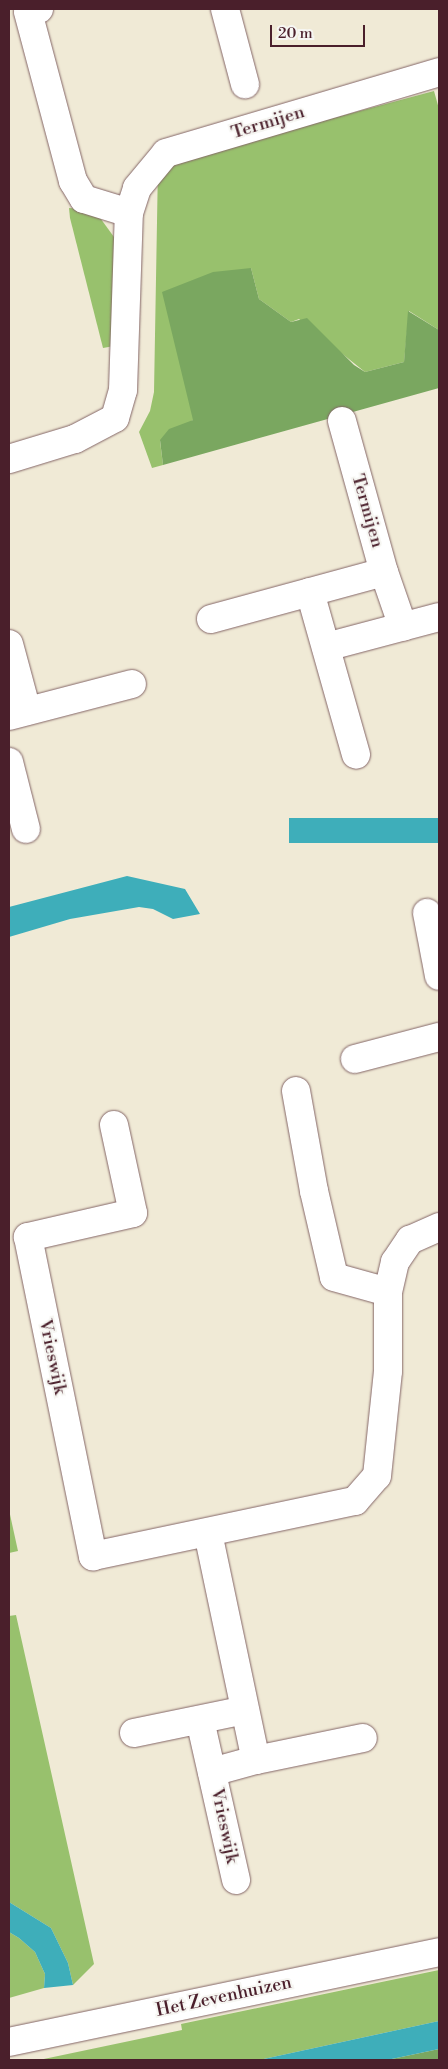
<!DOCTYPE html>
<style>
body{margin:0}
#map{position:relative;width:448px;height:2069px;overflow:hidden;background:#f0ead6;font-family:"Libre Bodoni",serif}
div>[style]{position:absolute}
.green>*{inset:0;background:#98c16d}
.forest>*{inset:0;background:#7aa760}
.water>*{inset:0;background:#3eaeba;transform-origin:0 0}
.roads{filter:drop-shadow(0 0 1px #846667) drop-shadow(0 0 1px #846667)}
.minor>*{height:28px;margin:-14px;padding:0 14px;transform-origin:14px;border-radius:14px;background:#fff}
span{translate:-50% -50%;white-space:nowrap;text-align:center;line-height:1.15;-webkit-text-stroke:4px #f6f6f2;paint-order:stroke}
.street-label{font-size:18px;color:#4a1f2b}
.frame{position:absolute;inset:0;border:10px solid #4a1f2b;pointer-events:none}
.scale{position:absolute;left:270px;top:25px;width:95px;height:22px;box-sizing:border-box;border:2px solid #4a1f2b;border-top:0;padding-left:6px;font-size:15px;line-height:18px;white-space:nowrap;color:#4a1f2b;-webkit-text-stroke:4px #f6f6f2;paint-order:stroke}
</style>
<div id="map">
<div class="green">
<div style="clip-path:polygon(434px 91px,439px 109px,439px 330px,409px 311px,404px 362px,365px 372px,299px 319px,291px 322px,259px 299px,251px 268px,193px 420px,160px 441px,163px 465px,152px 468px,139px 432px,150px 411px,154px 392px,158px 165px)"></div>
<div style="clip-path:polygon(69px 208px,84px 209px,98px 215px,114px 237px,114px 346px,103px 348px,70px 218px)"></div>
<div style="clip-path:polygon(9px 1510px,18px 1551px,9px 1553px)"></div>
<div style="clip-path:polygon(16px 1615px,94px 1964px,73px 1985px,68px 1963px,51px 1928px,9px 1902px,9px 1616px)"></div>
<div style="clip-path:polygon(9px 1932px,19px 1938px,35px 1952px,45px 1974px,44px 1988px,9px 1998px)"></div>
<div style="clip-path:polygon(439px 1970px,439px 2021px,259px 2060px,39px 2060px,182px 2030px,181px 2024px)"></div>
</div>
<div class="forest">
<div style="clip-path:polygon(251px 268px,259px 299px,291px 322px,307px 318px,354px 365px,365px 372px,404px 362px,408px 311px,439px 330px,439px 388px,163px 465px,160px 440px,169px 429px,193px 420px,162px 292px,213px 272px)"></div>
<div style="clip-path:polygon(439px 2049px,439px 2060px,387px 2060px)"></div>
</div>
<div class="water">
<div style="left:439px;top:818px;width:25px;height:150px;rotate:90deg"></div>
<div style="clip-path:polygon(127px 876px,185px 889px,200px 914px,173px 919px,153px 909px,139px 907px,70px 919px,9px 937px,9px 907px)"></div>
<div style="clip-path:polygon(9px 1902px,51px 1928px,68px 1963px,73px 1985px,44px 1988px,45px 1974px,35px 1952px,19px 1938px,9px 1932px)"></div>
<div style="clip-path:polygon(439px 2021px,439px 2049px,387px 2060px,259px 2060px)"></div>
</div>
<div class="roads">
<div class="minor">
<div style="left:39px;top:9px;width:11px;rotate:165deg"></div>
<div style="left:28px;top:12px;width:175px;rotate:75.1deg"></div>
<div style="left:73px;top:181px;width:21px;rotate:59deg"></div>
<div style="left:84px;top:199px;width:47px;rotate:17.3deg"></div>
<div style="left:225px;top:9px;width:78px;rotate:75.1deg"></div>
<div style="left:342px;top:421px;width:157px;rotate:74.5deg"></div>
<div style="left:384px;top:572px;width:58px;rotate:70.9deg"></div>
<div style="left:9px;top:459px;width:69px;rotate:-16.9deg"></div>
<div style="left:75px;top:439px;width:45px;rotate:-27.7deg"></div>
<div style="left:115px;top:418px;width:29px;rotate:-74deg"></div>
<div style="left:123px;top:390px;width:177px;rotate:-88.1deg"></div>
<div style="left:129px;top:213px;width:26px;rotate:-72deg"></div>
<div style="left:137px;top:188px;width:45px;rotate:-50.4deg"></div>
<div style="left:166px;top:153px;width:285px;rotate:-16.5deg"></div>
<div style="left:310px;top:592px;width:169px;rotate:74.2deg"></div>
<div style="left:211px;top:619px;width:179px;rotate:-15.2deg"></div>
<div style="left:9px;top:644px;width:69px;rotate:75deg"></div>
<div style="left:326px;top:647px;width:117px;rotate:-14.9deg"></div>
<div style="left:9px;top:716px;width:127px;rotate:-14.6deg"></div>
<div style="left:9px;top:762px;width:69px;rotate:75.8deg"></div>
<div style="left:427px;top:913px;width:64px;rotate:79.2deg"></div>
<div style="left:355px;top:1059px;width:87px;rotate:-14.7deg"></div>
<div style="left:296px;top:1091px;width:102px;rotate:79.8deg"></div>
<div style="left:314px;top:1191px;width:88px;rotate:76.9deg"></div>
<div style="left:334px;top:1277px;width:56px;rotate:15.5deg"></div>
<div style="left:114px;top:1125px;width:90px;rotate:77.8deg"></div>
<div style="left:133px;top:1213px;width:108px;rotate:167.1deg"></div>
<div style="left:28px;top:1237px;width:326px;rotate:78.5deg"></div>
<div style="left:93px;top:1556px;width:268px;rotate:-11.9deg"></div>
<div style="left:355px;top:1501px;width:33px;rotate:-49deg"></div>
<div style="left:377px;top:1476px;width:106px;rotate:-84deg"></div>
<div style="left:388px;top:1371px;width:79px;rotate:-90deg"></div>
<div style="left:388px;top:1292px;width:31px;rotate:-77deg"></div>
<div style="left:395px;top:1262px;width:27px;rotate:-56deg"></div>
<div style="left:410px;top:1240px;width:32px;rotate:-24deg"></div>
<div style="left:208px;top:1533px;width:232px;rotate:78.1deg"></div>
<div style="left:200px;top:1720px;width:164px;rotate:77.3deg"></div>
<div style="left:134px;top:1733px;width:113px;rotate:-11.7deg"></div>
<div style="left:212px;top:1772px;width:46px;rotate:-15.3deg"></div>
<div style="left:256px;top:1760px;width:109px;rotate:-11.6deg"></div>
<div style="left:9px;top:2042px;width:439px;rotate:-11.8deg"></div>
</div>
</div>
<div class="street-label">
<span style="left:268px;top:123px;rotate:-17deg">Termijen</span>
<span style="left:367px;top:511px;rotate:74deg">Termijen</span>
<span style="left:52px;top:1357px;rotate:78deg">Vrieswijk</span>
<span style="left:224px;top:1826px;rotate:78deg">Vrieswijk</span>
<span style="left:224px;top:1997px;rotate:-12deg">Het Zevenhuizen</span>
</div>
<div class="frame"></div>
<div class="scale">20 m</div>
</div>
